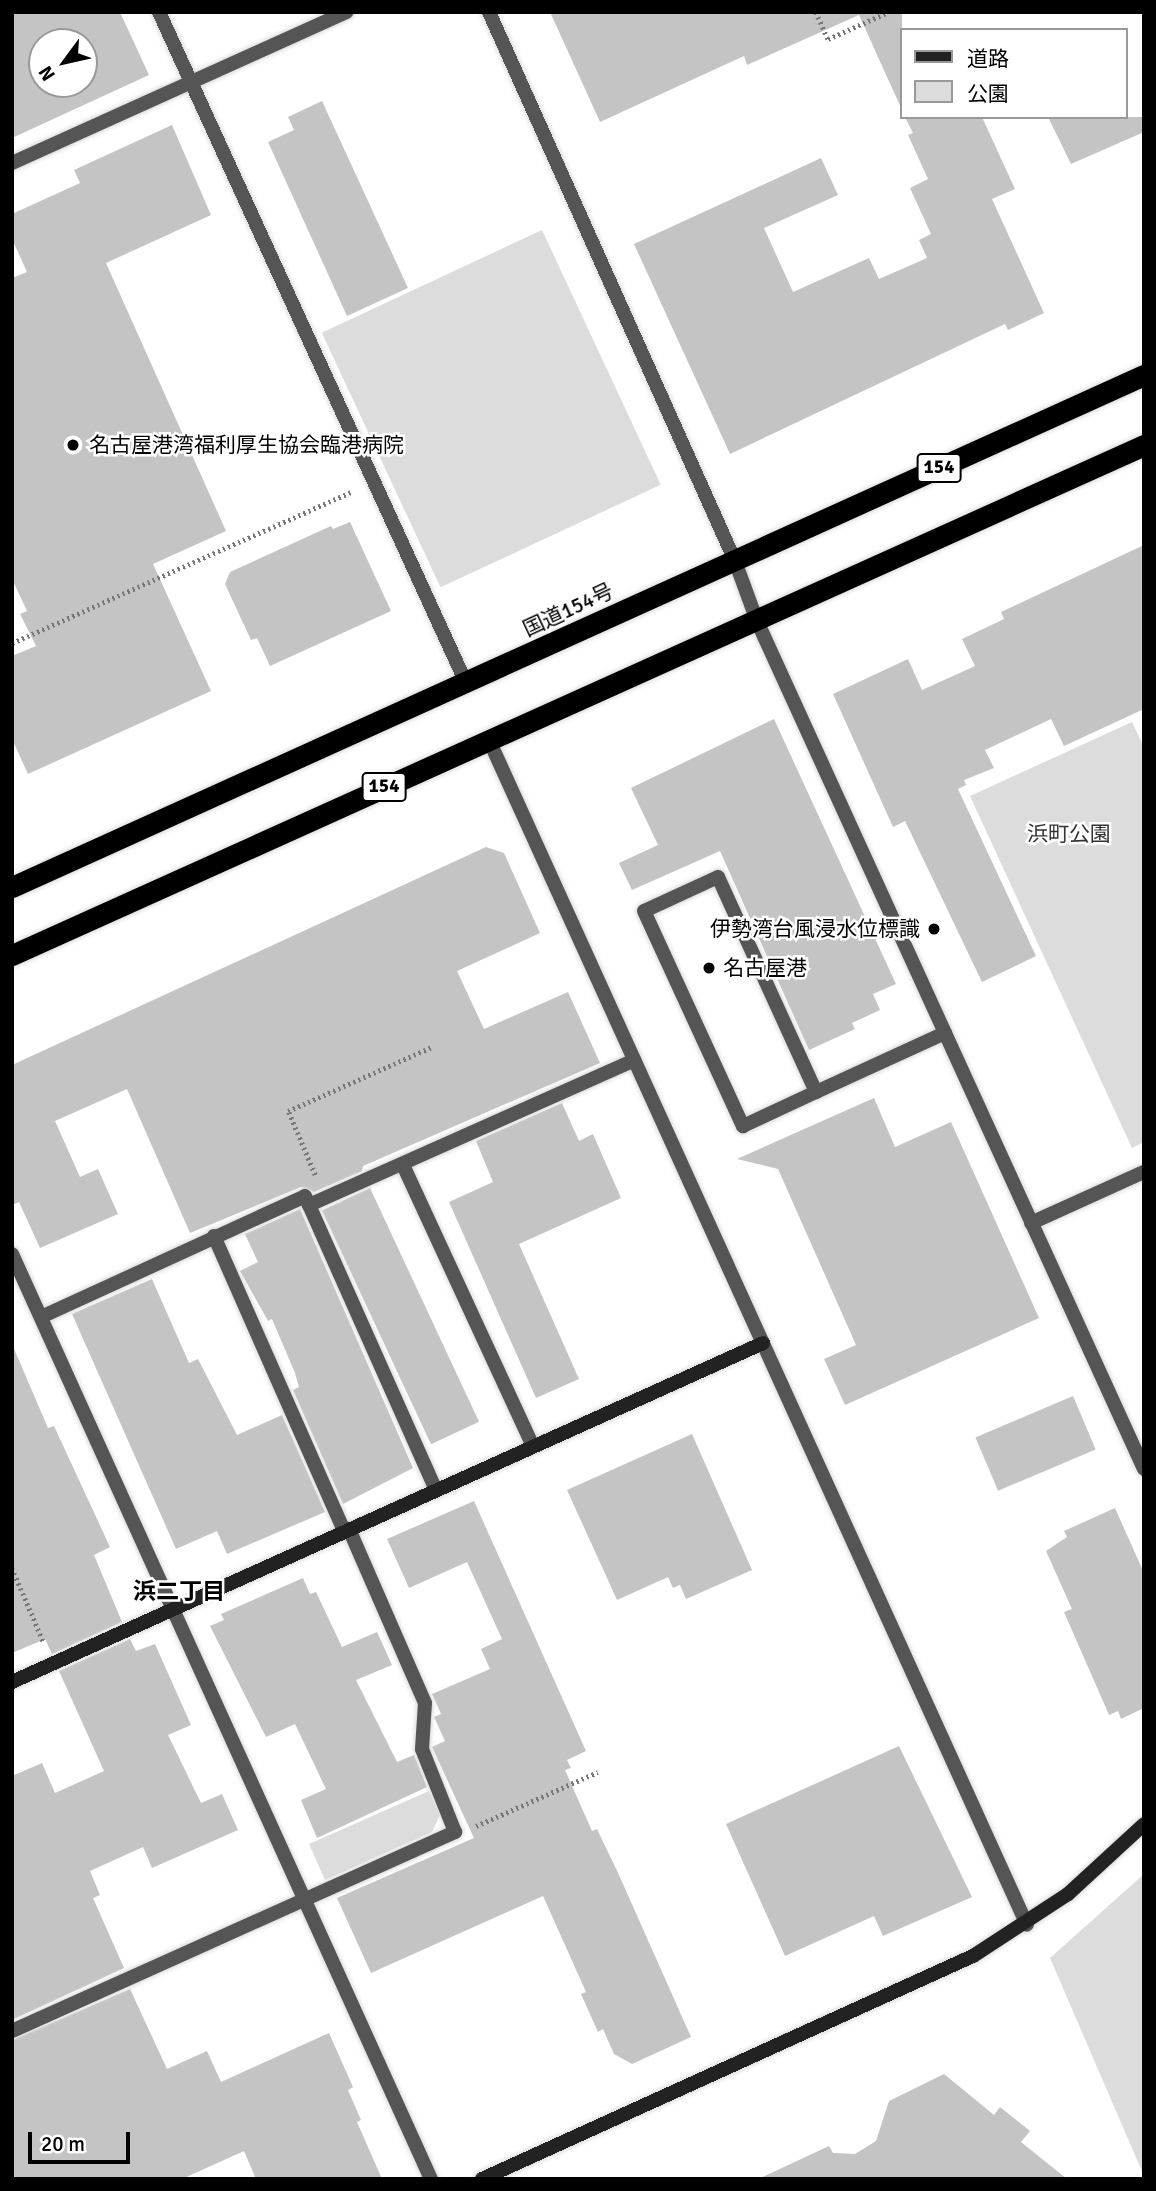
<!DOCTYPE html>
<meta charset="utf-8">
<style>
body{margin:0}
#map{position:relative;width:1156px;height:2191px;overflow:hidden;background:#fff;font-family:Signika,"Noto Sans JP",sans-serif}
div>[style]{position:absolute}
.green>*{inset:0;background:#dcdcdc;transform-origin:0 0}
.building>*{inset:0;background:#c4c4c4;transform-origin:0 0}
.path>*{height:4.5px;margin-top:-2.25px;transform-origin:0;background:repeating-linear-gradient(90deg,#777 0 2px,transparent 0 5.5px)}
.roads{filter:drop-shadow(0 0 2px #dbdbdb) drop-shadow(0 0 2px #dbdbdb)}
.lane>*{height:14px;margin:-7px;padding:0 7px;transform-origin:7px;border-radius:7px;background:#555}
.street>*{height:14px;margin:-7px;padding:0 7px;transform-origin:7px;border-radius:7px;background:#555}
.secondary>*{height:14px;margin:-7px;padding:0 7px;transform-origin:7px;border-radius:7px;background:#222}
.highway>*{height:21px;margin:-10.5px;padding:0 10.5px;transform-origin:10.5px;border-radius:10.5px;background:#000}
.dots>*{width:19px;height:19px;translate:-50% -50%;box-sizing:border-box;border:4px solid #fff;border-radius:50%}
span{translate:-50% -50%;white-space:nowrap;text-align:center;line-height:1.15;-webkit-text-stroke:5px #fff;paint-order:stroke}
.shield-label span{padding:2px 5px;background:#fff;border:2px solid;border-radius:5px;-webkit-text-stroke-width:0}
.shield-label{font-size:19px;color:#000;font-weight:700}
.poi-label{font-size:21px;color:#000}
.left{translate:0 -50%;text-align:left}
.right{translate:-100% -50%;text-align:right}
.street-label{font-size:21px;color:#000}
.park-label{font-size:21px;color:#333}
.neighbourhood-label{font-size:23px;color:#000;font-weight:700}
.frame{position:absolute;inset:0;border:14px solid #000;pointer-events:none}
.legend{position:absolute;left:900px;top:28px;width:228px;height:91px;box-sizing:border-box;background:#fff;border:2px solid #999;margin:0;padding:9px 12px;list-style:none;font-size:21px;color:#000}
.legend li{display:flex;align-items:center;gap:14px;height:35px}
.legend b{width:35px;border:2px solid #999}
.north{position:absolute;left:28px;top:28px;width:70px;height:70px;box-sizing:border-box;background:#fff;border:2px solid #999;border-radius:50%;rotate:237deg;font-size:19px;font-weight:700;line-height:28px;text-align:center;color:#000}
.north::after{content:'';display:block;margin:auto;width:24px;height:32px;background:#000;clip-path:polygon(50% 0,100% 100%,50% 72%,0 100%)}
.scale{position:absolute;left:28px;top:2132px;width:102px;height:32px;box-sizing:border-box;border:4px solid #000;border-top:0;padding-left:9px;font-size:21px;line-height:24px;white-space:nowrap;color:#000;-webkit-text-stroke:5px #fff;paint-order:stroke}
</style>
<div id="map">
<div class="green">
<div style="left:542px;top:230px;width:281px;height:243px;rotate:65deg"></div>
<div style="clip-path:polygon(1132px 722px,1144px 747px,1144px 1142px,1132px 1148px,970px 796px)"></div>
<div style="clip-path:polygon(429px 1791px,440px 1815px,432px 1832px,325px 1880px,309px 1844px)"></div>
<div style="clip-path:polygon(1144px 1874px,1144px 2176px,1050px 1958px)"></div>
</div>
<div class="building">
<div style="clip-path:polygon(evenodd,12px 12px,120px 12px,149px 75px,12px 138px,12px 12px,42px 42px,84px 42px,84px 84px,42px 84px,42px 42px)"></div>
<div style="clip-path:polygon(550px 12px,902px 12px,902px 110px,859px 15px,747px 65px,744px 56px,600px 122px)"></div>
<div style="clip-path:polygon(322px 101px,408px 288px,347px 316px,268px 142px,294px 130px,288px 117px)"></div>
<div style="clip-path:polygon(905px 117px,982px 117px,1015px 189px,992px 199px,1044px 313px,1008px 330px,1005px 324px,730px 454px,634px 244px,821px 158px,838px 195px,764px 228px,793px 292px,869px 258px,879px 279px,927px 258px,919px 240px,931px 234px,910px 188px,928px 179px,908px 135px,913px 133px)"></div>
<div style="clip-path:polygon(1048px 117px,1144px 117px,1144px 132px,1071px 164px)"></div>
<div style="clip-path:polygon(172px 125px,211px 215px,106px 263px,226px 531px,153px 564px,211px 691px,28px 774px,12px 739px,12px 656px,36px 646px,20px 614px,27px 611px,12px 579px,12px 278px,27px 272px,12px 239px,12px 214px,80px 183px,74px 170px)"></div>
<div style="clip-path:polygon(350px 522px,391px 611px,270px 666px,257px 638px,251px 640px,225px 584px,230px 572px,331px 526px,333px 529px)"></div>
<div style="clip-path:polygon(1144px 545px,1144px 709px,1064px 746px,1051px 719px,985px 750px,994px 768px,964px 780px,966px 785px,958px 789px,1036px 956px,982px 982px,905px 821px,893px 827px,833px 694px,908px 659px,922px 690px,975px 666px,962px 639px,1004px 619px,1001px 612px)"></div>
<div style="clip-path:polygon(774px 719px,896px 984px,873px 994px,880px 1010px,852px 1023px,855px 1029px,809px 1050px,720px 851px,632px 890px,619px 863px,658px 845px,631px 788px)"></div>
<div style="clip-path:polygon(486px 847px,504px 853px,540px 933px,457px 971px,484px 1029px,568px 992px,600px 1063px,363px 1166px,362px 1171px,314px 1192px,301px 1187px,190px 1233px,127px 1089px,55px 1121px,80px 1177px,98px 1169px,118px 1214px,40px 1248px,19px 1202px,12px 1205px,12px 1065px)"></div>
<div style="clip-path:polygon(874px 1098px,895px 1147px,951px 1122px,1039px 1318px,845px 1405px,824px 1359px,856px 1345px,778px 1169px,737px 1159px)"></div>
<div style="clip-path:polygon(562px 1103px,579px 1141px,593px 1134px,621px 1198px,519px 1244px,579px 1379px,536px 1398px,449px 1202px,493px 1182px,476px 1141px)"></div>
<div style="left:370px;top:1188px;width:258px;height:53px;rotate:65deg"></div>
<div style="clip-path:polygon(300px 1209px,413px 1468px,343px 1504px,293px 1390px,299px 1387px,295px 1373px,272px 1319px,268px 1321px,240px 1271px,258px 1262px,245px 1234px)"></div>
<div style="clip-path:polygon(152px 1279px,189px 1363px,198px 1359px,237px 1435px,282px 1415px,325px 1512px,227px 1554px,217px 1531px,176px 1549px,72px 1314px)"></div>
<div style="clip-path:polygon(12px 1344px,48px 1428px,54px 1426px,110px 1547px,94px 1555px,122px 1622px,52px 1654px,45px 1639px,12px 1653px)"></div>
<div style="left:1073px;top:1396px;width:58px;height:106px;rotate:67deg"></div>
<div style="clip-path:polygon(692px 1434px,752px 1570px,686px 1599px,680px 1585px,673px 1588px,668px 1577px,617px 1600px,567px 1490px)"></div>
<div style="clip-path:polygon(474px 1501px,586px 1751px,567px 1760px,571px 1768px,565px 1770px,592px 1831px,597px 1829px,619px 1875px,691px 2037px,632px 2064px,614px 2054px,603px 2029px,598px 2032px,581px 1994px,586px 1992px,543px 1896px,371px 1973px,337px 1898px,474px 1838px,432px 1747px,445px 1741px,434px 1717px,441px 1714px,432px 1694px,490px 1669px,481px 1649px,502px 1639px,467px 1562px,409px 1588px,387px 1539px)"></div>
<div style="clip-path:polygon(1115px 1508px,1144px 1573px,1144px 1708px,1121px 1719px,1118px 1711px,1109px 1715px,1064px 1612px,1072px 1609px,1046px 1551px,1067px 1537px,1064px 1531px)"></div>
<div style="clip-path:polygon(303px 1578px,310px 1594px,316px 1592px,342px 1647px,377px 1632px,392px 1665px,356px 1680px,397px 1762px,414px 1755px,427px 1787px,317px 1838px,301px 1800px,326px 1789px,295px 1724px,266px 1737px,210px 1626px,224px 1620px,221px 1614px)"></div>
<div style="clip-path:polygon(130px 1639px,136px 1651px,155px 1644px,191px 1725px,168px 1735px,201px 1803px,222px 1794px,238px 1830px,152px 1868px,143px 1847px,90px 1871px,100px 1895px,93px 1898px,124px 1968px,12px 2020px,12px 1776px,42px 1763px,55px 1793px,104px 1771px,59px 1671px)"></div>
<div style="clip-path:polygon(899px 1746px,972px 1897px,883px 1936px,874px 1916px,785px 1956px,726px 1824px)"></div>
<div style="clip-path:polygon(130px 1989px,167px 2069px,207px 2051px,221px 2082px,329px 2033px,353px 2087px,348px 2090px,361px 2120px,357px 2122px,382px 2179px,256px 2179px,244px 2151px,182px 2179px,12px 2179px,12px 2040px)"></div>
<div style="clip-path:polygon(944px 2074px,994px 2115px,1000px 2107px,1030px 2131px,1021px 2142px,1067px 2179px,758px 2179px,829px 2146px,833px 2153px,855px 2154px,876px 2141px,889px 2101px)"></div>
</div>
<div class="path">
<div style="left:816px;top:12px;width:30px;rotate:66deg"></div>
<div style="left:828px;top:39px;width:66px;rotate:-24.2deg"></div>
<div style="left:12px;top:643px;width:373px;rotate:-24deg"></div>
<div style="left:315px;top:1175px;width:69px;rotate:-112.9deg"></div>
<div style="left:288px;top:1111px;width:158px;rotate:-24deg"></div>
<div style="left:12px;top:1568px;width:82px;rotate:66.9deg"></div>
<div style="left:476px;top:1826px;width:133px;rotate:-23.9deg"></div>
</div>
<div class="roads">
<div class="lane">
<div style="left:816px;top:1092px;width:236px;rotate:-114.5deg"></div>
<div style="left:718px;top:877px;width:81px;rotate:155.3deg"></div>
<div style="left:644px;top:911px;width:237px;rotate:65.3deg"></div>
<div style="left:743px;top:1126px;width:81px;rotate:-25deg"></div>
<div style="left:816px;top:1092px;width:142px;rotate:-24.6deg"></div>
</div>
<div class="street">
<div style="left:159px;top:12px;width:738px;rotate:65.41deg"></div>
<div style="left:489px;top:12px;width:602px;rotate:65.86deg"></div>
<div style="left:735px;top:561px;width:64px;rotate:69.9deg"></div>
<div style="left:757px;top:621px;width:932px;rotate:65.47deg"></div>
<div style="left:12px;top:163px;width:367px;rotate:-24.3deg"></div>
<div style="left:489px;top:740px;width:1301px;rotate:65.58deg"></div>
<div style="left:403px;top:1165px;width:310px;rotate:65.2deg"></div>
<div style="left:309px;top:1205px;width:312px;rotate:66deg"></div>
<div style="left:1031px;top:1223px;width:124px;rotate:-24.3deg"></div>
<div style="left:214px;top:1236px;width:322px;rotate:66.2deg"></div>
<div style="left:12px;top:1254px;width:1015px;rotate:65.63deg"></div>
<div style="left:41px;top:1317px;width:290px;rotate:-24.6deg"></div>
<div style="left:305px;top:1196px;width:10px;rotate:66deg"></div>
<div style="left:309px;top:1205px;width:356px;rotate:-24deg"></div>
<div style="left:12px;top:2031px;width:486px;rotate:-24.2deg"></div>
<div style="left:455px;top:1832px;width:89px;rotate:-111.7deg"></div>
<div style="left:422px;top:1749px;width:46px;rotate:-86.3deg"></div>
<div style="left:425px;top:1703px;width:190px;rotate:-113.6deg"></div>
</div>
<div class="secondary">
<div style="left:12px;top:1682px;width:824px;rotate:-24.29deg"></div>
<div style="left:482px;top:2179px;width:539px;rotate:-24.43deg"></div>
<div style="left:973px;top:1956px;width:113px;rotate:-33.1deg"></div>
<div style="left:1068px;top:1894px;width:103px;rotate:-42.6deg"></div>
</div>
<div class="highway">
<div style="left:12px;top:887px;width:1242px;rotate:-24.34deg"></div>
<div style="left:12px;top:955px;width:1242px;rotate:-24.25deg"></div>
</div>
</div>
<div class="dots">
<div style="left:73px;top:445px;background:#000"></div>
<div style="left:934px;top:929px;background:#000"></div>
<div style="left:709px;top:968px;background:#000"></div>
</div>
<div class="shield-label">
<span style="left:939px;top:468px">154</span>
<span style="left:384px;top:787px">154</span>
</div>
<div class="poi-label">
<span class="left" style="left:89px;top:445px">名古屋港湾福利厚生協会臨港病院</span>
<span class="right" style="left:920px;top:929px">伊勢湾台風浸水位標識</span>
<span class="left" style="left:723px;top:968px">名古屋港</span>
</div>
<div class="street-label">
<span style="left:568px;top:610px;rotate:-25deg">国道154号</span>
</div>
<div class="park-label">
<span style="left:1069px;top:834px">浜町公園</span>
</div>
<div class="neighbourhood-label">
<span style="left:179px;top:1592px">浜二丁目</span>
</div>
<div class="frame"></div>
<ul class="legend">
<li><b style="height:9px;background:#222"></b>道路</li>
<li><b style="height:19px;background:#dcdcdc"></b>公園</li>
</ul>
<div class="north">N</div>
<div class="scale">20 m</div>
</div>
